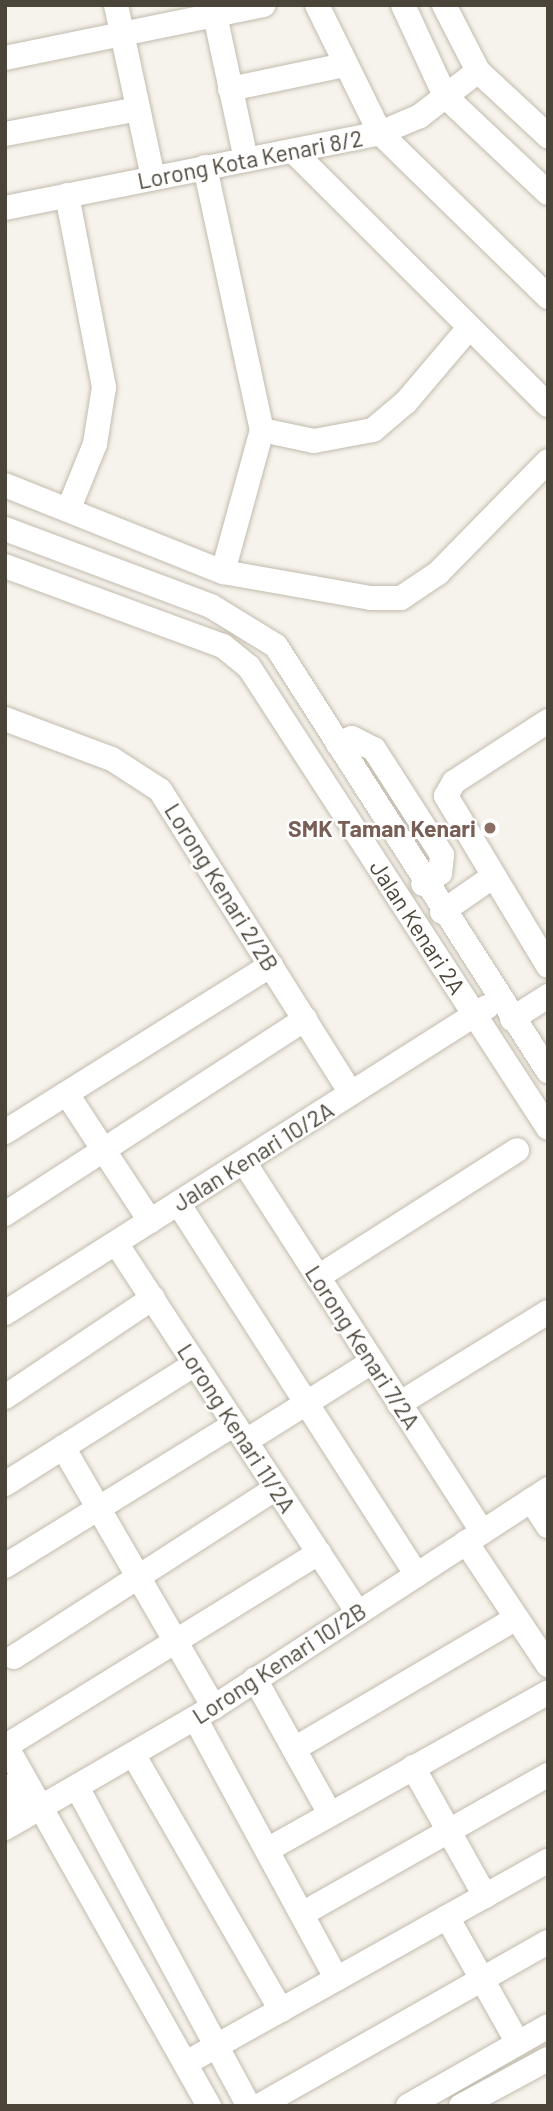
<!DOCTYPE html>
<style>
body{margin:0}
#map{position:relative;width:553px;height:2111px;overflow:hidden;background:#f6f3ec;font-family:Barlow,sans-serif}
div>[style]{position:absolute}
.roads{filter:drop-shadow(0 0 2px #c2bbae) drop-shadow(0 0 2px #c2bbae)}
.minor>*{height:24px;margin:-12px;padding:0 12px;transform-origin:12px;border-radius:12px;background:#fff}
.dots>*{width:19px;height:19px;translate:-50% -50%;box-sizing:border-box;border:4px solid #fff;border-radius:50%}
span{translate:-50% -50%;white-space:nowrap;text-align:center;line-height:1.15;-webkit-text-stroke:5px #fff;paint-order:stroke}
.street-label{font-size:23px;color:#4b4439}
.education-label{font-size:23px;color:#785e54;font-weight:700}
.right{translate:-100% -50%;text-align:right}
.frame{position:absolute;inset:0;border:7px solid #4b4439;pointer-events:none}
</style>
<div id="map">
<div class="roads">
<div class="minor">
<div style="left:116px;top:5px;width:176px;rotate:77.9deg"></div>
<div style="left:317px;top:5px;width:143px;rotate:63.8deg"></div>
<div style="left:380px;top:133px;width:235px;rotate:44.3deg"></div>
<div style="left:403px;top:5px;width:100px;rotate:65.2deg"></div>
<div style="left:445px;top:96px;width:141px;rotate:43.3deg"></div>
<div style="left:444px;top:5px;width:74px;rotate:62.7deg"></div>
<div style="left:478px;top:71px;width:96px;rotate:42.9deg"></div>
<div style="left:215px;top:15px;width:147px;rotate:77.9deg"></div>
<div style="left:5px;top:58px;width:264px;rotate:-11.6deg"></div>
<div style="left:230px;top:89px;width:117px;rotate:-11.8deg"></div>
<div style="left:5px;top:134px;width:135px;rotate:-10.6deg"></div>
<div style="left:295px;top:153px;width:357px;rotate:44.9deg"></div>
<div style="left:205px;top:167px;width:269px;rotate:77.8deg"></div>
<div style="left:262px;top:430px;width:147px;rotate:105.4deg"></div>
<div style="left:67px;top:195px;width:196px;rotate:79.1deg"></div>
<div style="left:104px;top:387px;width:58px;rotate:99deg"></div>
<div style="left:95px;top:444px;width:69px;rotate:112.1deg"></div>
<div style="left:5px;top:208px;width:382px;rotate:-11.3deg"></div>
<div style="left:380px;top:133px;width:43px;rotate:-23deg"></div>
<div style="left:420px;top:116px;width:73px;rotate:-37.8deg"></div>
<div style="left:262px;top:430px;width:53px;rotate:11.9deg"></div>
<div style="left:314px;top:441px;width:60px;rotate:-10.6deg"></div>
<div style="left:373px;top:430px;width:43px;rotate:-40.3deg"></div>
<div style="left:406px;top:402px;width:94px;rotate:-49.7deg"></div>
<div style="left:5px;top:485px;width:235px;rotate:21.8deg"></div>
<div style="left:223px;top:572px;width:150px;rotate:10deg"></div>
<div style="left:371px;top:598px;width:30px"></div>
<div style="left:401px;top:598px;width:45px;rotate:-34deg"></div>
<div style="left:438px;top:573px;width:157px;rotate:-45.5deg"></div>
<div style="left:5px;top:529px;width:220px;rotate:20.5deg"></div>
<div style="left:211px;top:606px;width:76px;rotate:31.6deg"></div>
<div style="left:276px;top:646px;width:505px;rotate:57.38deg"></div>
<div style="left:5px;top:566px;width:232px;rotate:20.2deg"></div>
<div style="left:223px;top:646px;width:33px;rotate:39deg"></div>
<div style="left:249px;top:667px;width:549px;rotate:57.03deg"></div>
<div style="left:5px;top:719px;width:114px;rotate:20.5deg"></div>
<div style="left:112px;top:759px;width:57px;rotate:32.9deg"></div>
<div style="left:160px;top:790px;width:358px;rotate:57.8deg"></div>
<div style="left:548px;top:721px;width:112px;rotate:147deg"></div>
<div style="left:454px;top:782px;width:16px;rotate:120deg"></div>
<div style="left:446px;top:796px;width:198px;rotate:59deg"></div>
<div style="left:338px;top:744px;width:15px;rotate:-23deg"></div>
<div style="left:352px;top:738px;width:25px;rotate:27deg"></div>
<div style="left:374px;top:749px;width:126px;rotate:57.3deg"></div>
<div style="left:442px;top:855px;width:18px;rotate:96deg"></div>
<div style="left:440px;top:873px;width:20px;rotate:147deg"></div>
<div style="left:442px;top:912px;width:60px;rotate:-34.8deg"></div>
<div style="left:512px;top:1019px;width:43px;rotate:-32.6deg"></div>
<div style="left:67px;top:1094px;width:152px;rotate:56.8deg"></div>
<div style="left:5px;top:1132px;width:314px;rotate:-32.1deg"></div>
<div style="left:244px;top:1162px;width:440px;rotate:57.2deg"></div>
<div style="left:178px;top:1203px;width:442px;rotate:57.3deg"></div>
<div style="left:5px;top:1214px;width:358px;rotate:-33deg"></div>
<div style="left:116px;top:1243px;width:442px;rotate:56.8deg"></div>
<div style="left:318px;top:1277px;width:236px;rotate:-32.5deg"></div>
<div style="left:5px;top:1313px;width:571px;rotate:-32.41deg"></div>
<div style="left:5px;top:1397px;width:178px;rotate:-33.8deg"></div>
<div style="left:399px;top:1404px;width:175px;rotate:-31.7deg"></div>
<div style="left:246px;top:1441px;width:149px;rotate:-32.1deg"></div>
<div style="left:63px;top:1447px;width:301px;rotate:59.9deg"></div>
<div style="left:5px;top:1484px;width:225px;rotate:-32.3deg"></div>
<div style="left:531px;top:1500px;width:31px;rotate:57deg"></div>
<div style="left:466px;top:1542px;width:148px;rotate:56.3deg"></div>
<div style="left:5px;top:1566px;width:270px;rotate:-31.7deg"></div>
<div style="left:14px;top:1657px;width:312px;rotate:-32.8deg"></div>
<div style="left:255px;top:1679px;width:154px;rotate:60.9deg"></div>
<div style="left:195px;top:1718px;width:297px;rotate:61.5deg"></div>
<div style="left:5px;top:1744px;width:416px;rotate:60.6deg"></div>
<div style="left:6px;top:1746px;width:368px;rotate:-31.7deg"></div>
<div style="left:294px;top:1749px;width:258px;rotate:-30.5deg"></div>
<div style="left:133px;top:1754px;width:296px;rotate:60deg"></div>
<div style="left:413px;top:1767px;width:148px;rotate:60.8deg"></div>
<div style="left:5px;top:1786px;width:36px;rotate:58deg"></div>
<div style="left:77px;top:1787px;width:362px;rotate:61.7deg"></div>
<div style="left:5px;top:1828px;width:241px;rotate:-30.1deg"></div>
<div style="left:214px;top:1707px;width:399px;rotate:-33.1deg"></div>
<div style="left:267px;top:1850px;width:322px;rotate:-29.3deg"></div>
<div style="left:302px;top:1914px;width:283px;rotate:-29.5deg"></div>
<div style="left:447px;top:1917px;width:145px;rotate:60.6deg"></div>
<div style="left:186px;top:2063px;width:415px;rotate:-29.2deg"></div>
<div style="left:259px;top:2106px;width:332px;rotate:-29.6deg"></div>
<div style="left:408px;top:2106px;width:161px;rotate:-29.7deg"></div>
<div style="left:461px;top:2106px;width:99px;rotate:-28.4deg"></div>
</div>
</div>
<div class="dots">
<div style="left:490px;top:828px;background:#8d6e63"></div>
</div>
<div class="street-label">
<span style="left:250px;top:159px;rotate:-11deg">Lorong Kota Kenari 8/2</span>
<span style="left:222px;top:887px;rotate:58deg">Lorong Kenari 2/2B</span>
<span style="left:418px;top:927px;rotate:57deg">Jalan Kenari 2A</span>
<span style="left:253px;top:1156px;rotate:-32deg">Jalan Kenari 10/2A</span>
<span style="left:363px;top:1347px;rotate:57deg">Lorong Kenari 7/2A</span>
<span style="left:237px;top:1428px;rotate:57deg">Lorong Kenari 11/2A</span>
<span style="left:279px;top:1663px;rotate:-33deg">Lorong Kenari 10/2B</span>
</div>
<div class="education-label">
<span class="right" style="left:476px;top:828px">SMK Taman Kenari</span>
</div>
<div class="frame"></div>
</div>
